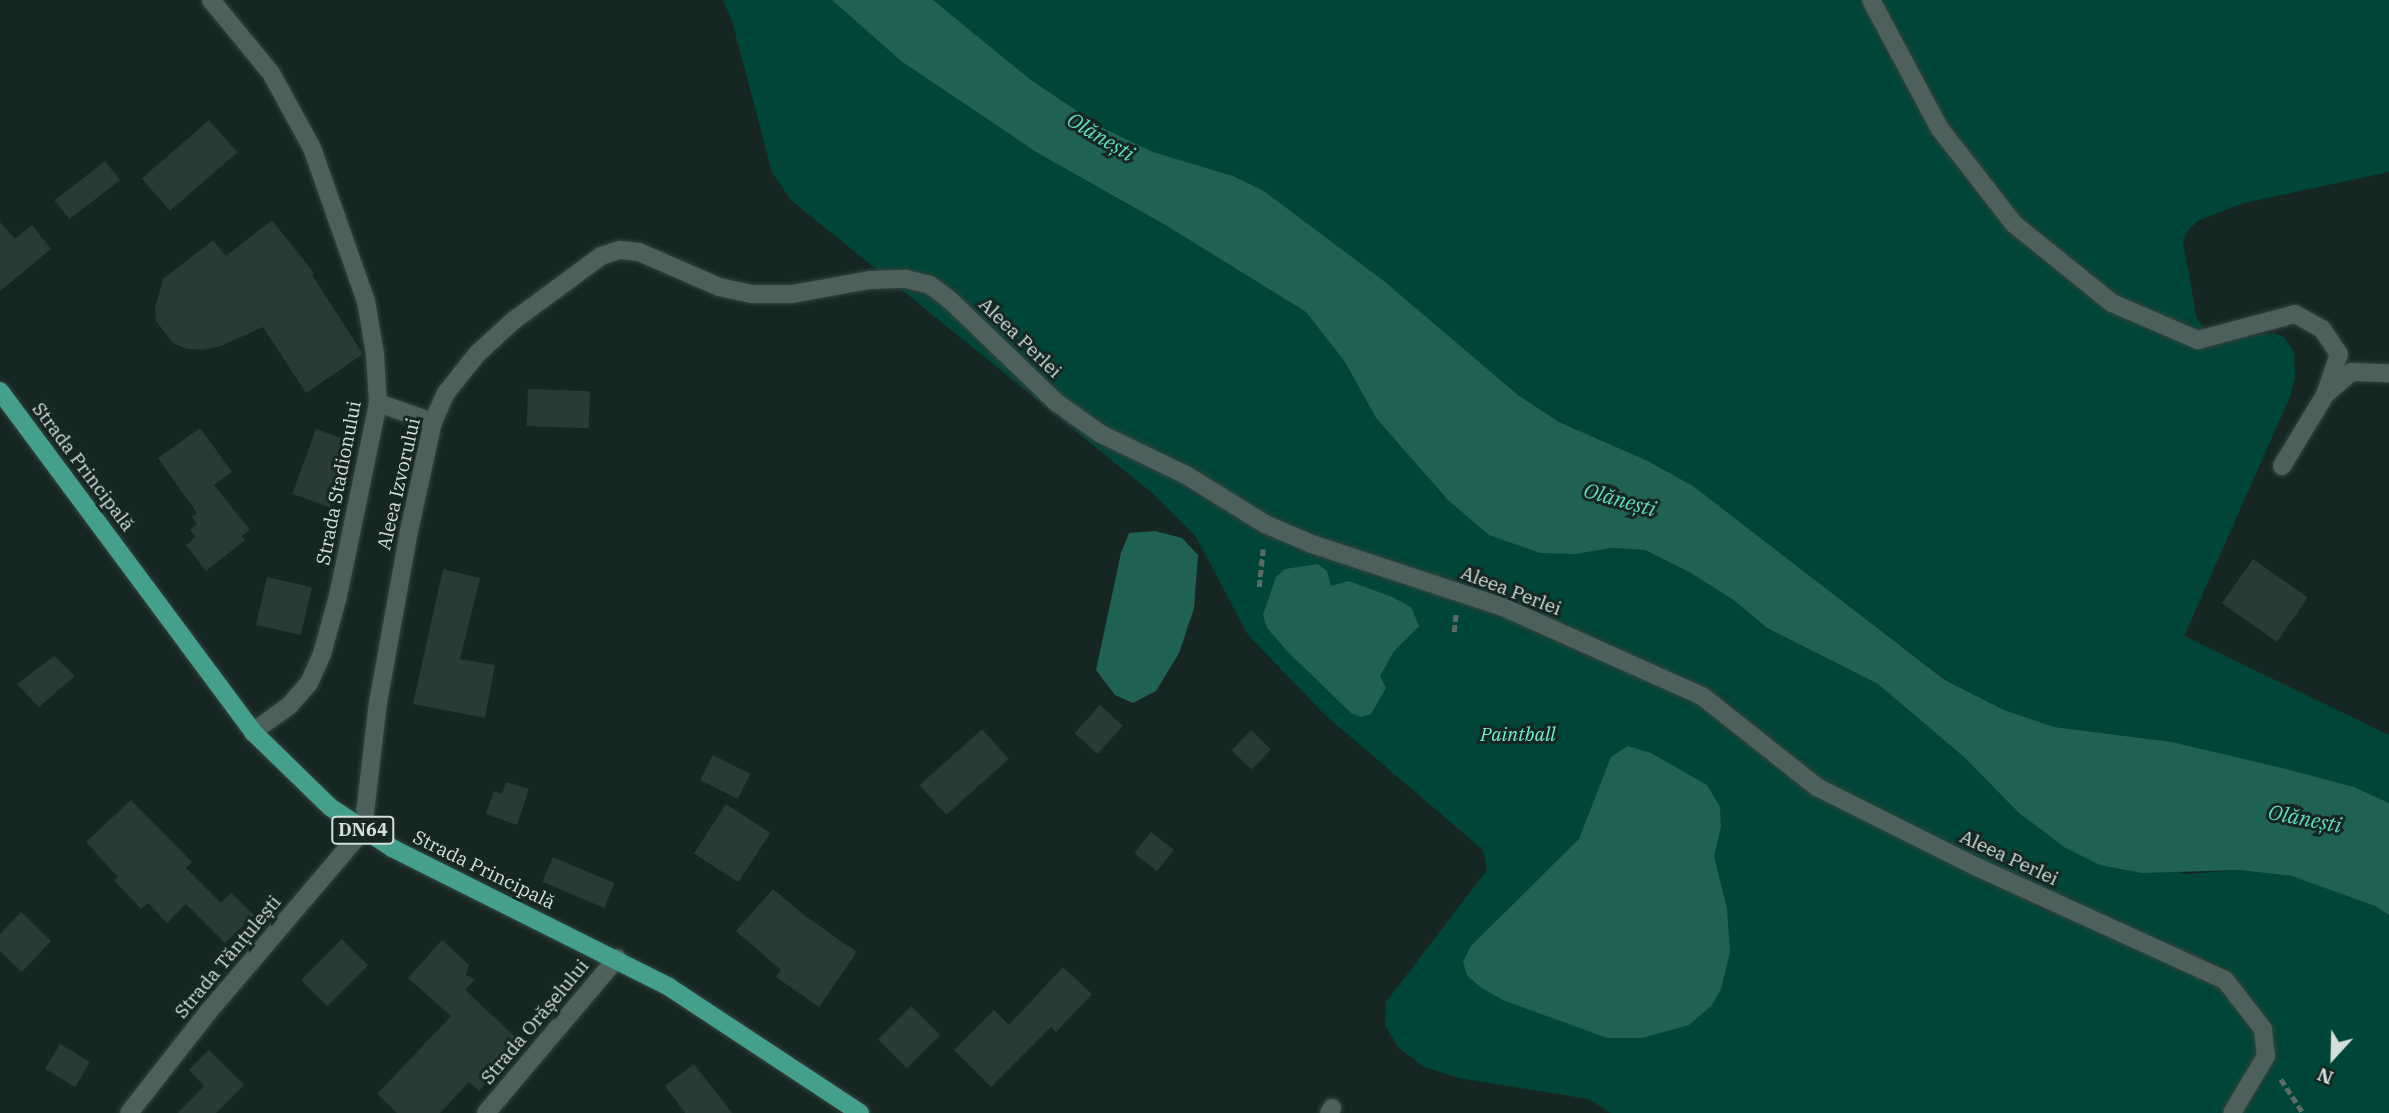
<!DOCTYPE html>
<meta charset="utf-8">
<style>
body{margin:0}
#map{position:relative;width:2389px;height:1113px;overflow:hidden;background:#162723;font-family:"IBM Plex Serif",serif}
div>[style]{position:absolute}
.green>*{inset:0;background:#004539}
.water>*{inset:0;background:#1f6254}
.building>*{inset:0;background:#293b36;transform-origin:0 0}
.path>*{height:4.5px;margin-top:-2.25px;transform-origin:0;background:repeating-linear-gradient(90deg,#5b6a66 0 7px,transparent 0 10.5px)}
.roads{filter:drop-shadow(0 0 2px #34423e) drop-shadow(0 0 2px #34423e)}
.minor>*{height:18px;margin:-9px;padding:0 9px;transform-origin:9px;border-radius:9px;background:#4d605b}
.major>*{height:18px;margin:-9px;padding:0 9px;transform-origin:9px;border-radius:9px;background:#44a08c}
span{translate:-50% -50%;white-space:nowrap;text-align:center;line-height:1.15;-webkit-text-stroke:6px #162723;paint-order:stroke}
.shield-label span{padding:2px 5px;background:#162723;border:2px solid;border-radius:5px;-webkit-text-stroke-width:0}
.shield-label{font-size:18px;color:#d4dfdc;font-weight:700}
.street-label{font-size:19px;color:#d4dfdc}
.park-label{font-size:19px;color:#75f1d4;font-style:italic}
.water-label{font-size:21px;color:#60dcc0;font-style:italic}
.north{position:absolute;left:2298px;top:1022px;width:70px;height:70px;-webkit-text-stroke:5px #162723;paint-order:stroke;rotate:202deg;font-size:19px;font-weight:700;line-height:28px;text-align:center;color:#d4dfdc}
.north::after{content:'';display:block;margin:auto;width:24px;height:32px;background:#d4dfdc;clip-path:polygon(50% 0,100% 100%,50% 72%,0 100%)}
</style>
<div id="map">
<div class="green">
<div style="clip-path:polygon(723px 0,832px 0,901px 61px,1036px 152px,1167px 226px,1306px 312px,1345px 362px,1376px 418px,1448px 500px,1576px 554px,1612px 548px,1645px 550px,1691px 573px,1735px 601px,1767px 628px,1878px 684px,1964px 757px,2019px 813px,2064px 847px,2186px 874px,2239px 870px,2293px 876px,2375px 906px,2389px 915px,2389px 1113px,1611px 1113px,1588px 1099px,1459px 1078px,1424px 1067px,1399px 1048px,1385px 1026px,1386px 1002px,1487px 870px,1483px 850px,1326px 716px,1248px 635px,1196px 537px,1152px 493px,791px 200px,772px 172px,732px 21px)"></div>
<div style="clip-path:polygon(933px 0,2389px 0,2389px 172px,2244px 203px,2199px 220px,2188px 230px,2183px 242px,2197px 319px,2208px 332px,2224px 339px,2274px 333px,2284px 337px,2294px 352px,2295px 376px,2290px 397px,2184px 636px,2389px 735px,2389px 803px,2354px 787px,2172px 742px,2054px 727px,2004px 710px,1946px 680px,1693px 486px,1648px 461px,1559px 422px,1518px 395px,1384px 281px,1264px 191px,1233px 176px,1153px 152px,1101px 127px,1031px 80px)"></div>
</div>
<div class="water">
<div style="clip-path:polygon(832px 0,933px 0,1031px 80px,1101px 127px,1153px 152px,1233px 176px,1264px 191px,1384px 281px,1518px 395px,1559px 422px,1648px 461px,1693px 486px,1945px 680px,2004px 710px,2054px 727px,2172px 742px,2286px 769px,2354px 787px,2389px 803px,2389px 915px,2375px 906px,2292px 876px,2239px 870px,2142px 873px,2100px 865px,2064px 847px,2019px 813px,1964px 757px,1878px 684px,1767px 628px,1735px 601px,1691px 573px,1645px 550px,1612px 548px,1576px 554px,1540px 553px,1489px 535px,1448px 500px,1376px 418px,1345px 362px,1306px 312px,1167px 226px,1036px 152px,901px 61px)"></div>
<div style="clip-path:polygon(1155px 531px,1182px 538px,1198px 555px,1194px 608px,1179px 653px,1156px 691px,1133px 703px,1115px 695px,1096px 670px,1121px 553px,1129px 533px)"></div>
<div style="clip-path:polygon(1318px 564px,1327px 571px,1331px 586px,1349px 581px,1392px 597px,1411px 607px,1419px 626px,1394px 651px,1380px 676px,1386px 688px,1371px 714px,1361px 717px,1351px 713px,1288px 652px,1267px 628px,1263px 615px,1276px 577px,1285px 569px)"></div>
<div style="clip-path:polygon(1628px 746px,1651px 753px,1707px 785px,1720px 807px,1721px 827px,1714px 856px,1727px 909px,1730px 952px,1721px 989px,1712px 1005px,1689px 1025px,1642px 1038px,1607px 1038px,1503px 1000px,1480px 987px,1467px 975px,1463px 962px,1471px 946px,1579px 839px,1611px 757px)"></div>
</div>
<div class="building">
<div style="left:209px;top:120px;width:43px;height:89px;rotate:49deg"></div>
<div style="left:105px;top:161px;width:24px;height:64px;rotate:52deg"></div>
<div style="clip-path:polygon(272px 220px,314px 273px,312px 275px,363px 354px,306px 393px,263px 327px,221px 346px,203px 350px,187px 349px,173px 343px,156px 321px,155px 308px,163px 279px,213px 240px,226px 256px)"></div>
<div style="clip-path:polygon(0 222px,15px 239px,32px 225px,51px 249px,0 291px)"></div>
<div style="left:528px;top:389px;width:62px;height:37px;rotate:2deg"></div>
<div style="clip-path:polygon(200px 428px,232px 472px,214px 485px,250px 530px,242px 536px,245px 540px,206px 571px,186px 545px,196px 537px,190px 530px,197px 524px,192px 517px,197px 513px,158px 458px)"></div>
<div style="left:316px;top:429px;width:40px;height:69px;rotate:20deg"></div>
<div style="left:2253px;top:559px;width:67px;height:54px;rotate:35deg"></div>
<div style="clip-path:polygon(443px 569px,480px 578px,460px 659px,495px 665px,485px 718px,413px 704px)"></div>
<div style="left:267px;top:577px;width:46px;height:49px;rotate:13deg"></div>
<div style="clip-path:polygon(54px 656px,75px 676px,39px 707px,17px 684px)"></div>
<div style="left:1100px;top:705px;width:31px;height:38px;rotate:42deg"></div>
<div style="left:982px;top:729px;width:40px;height:84px;rotate:48deg"></div>
<div style="left:1251px;top:730px;width:28px;height:28px;rotate:44deg"></div>
<div style="left:713px;top:755px;width:42px;height:28px;rotate:27deg"></div>
<div style="clip-path:polygon(506px 782px,529px 789px,517px 825px,486px 814px,494px 791px,502px 794px)"></div>
<div style="clip-path:polygon(131px 800px,192px 862px,186px 868px,221px 903px,231px 893px,254px 915px,225px 943px,186px 904px,167px 923px,148px 903px,141px 909px,114px 880px,118px 877px,86px 842px)"></div>
<div style="left:726px;top:804px;width:53px;height:59px;rotate:33deg"></div>
<div style="left:1151px;top:832px;width:29px;height:27px;rotate:38deg"></div>
<div style="left:553px;top:857px;width:67px;height:27px;rotate:23deg"></div>
<div style="clip-path:polygon(773px 889px,805px 916px,857px 952px,819px 1007px,776px 977px,781px 970px,736px 931px)"></div>
<div style="clip-path:polygon(21px 912px,51px 941px,22px 972px,0 951px,0 934px)"></div>
<div style="left:342px;top:939px;width:37px;height:58px;rotate:45deg"></div>
<div style="clip-path:polygon(442px 940px,469px 965px,466px 975px,475px 979px,465px 990px,523px 1044px,479px 1091px,469px 1082px,440px 1113px,397px 1113px,377px 1094px,451px 1016px,408px 978px)"></div>
<div style="clip-path:polygon(1063px 967px,1092px 994px,1056px 1032px,1051px 1027px,991px 1087px,954px 1050px,994px 1010px,1009px 1025px)"></div>
<div style="left:911px;top:1006px;width:41px;height:47px;rotate:45deg"></div>
<div style="left:60px;top:1044px;width:35px;height:29px;rotate:31deg"></div>
<div style="clip-path:polygon(209px 1050px,244px 1085px,216px 1113px,178px 1113px,204px 1086px,189px 1070px)"></div>
<div style="clip-path:polygon(694px 1064px,732px 1113px,685px 1113px,665px 1086px)"></div>
</div>
<div class="path">
<div style="left:1259px;top:587px;width:38px;rotate:-84deg"></div>
<div style="left:1454px;top:632px;width:18px;rotate:-84deg"></div>
<div style="left:2281px;top:1079px;width:40px;rotate:57.1deg"></div>
</div>
<div class="roads">
<div class="minor">
<div style="left:211px;top:0;width:94px;rotate:50.6deg"></div>
<div style="left:271px;top:73px;width:85px;rotate:61.3deg"></div>
<div style="left:312px;top:148px;width:162px;rotate:70.6deg"></div>
<div style="left:366px;top:301px;width:54px;rotate:80.4deg"></div>
<div style="left:375px;top:354px;width:49px;rotate:86.5deg"></div>
<div style="left:378px;top:403px;width:197px;rotate:101.7deg"></div>
<div style="left:338px;top:596px;width:60px;rotate:105.4deg"></div>
<div style="left:322px;top:654px;width:32px;rotate:114deg"></div>
<div style="left:309px;top:683px;width:29px;rotate:131deg"></div>
<div style="left:290px;top:705px;width:46px;rotate:143.9deg"></div>
<div style="left:1871px;top:0;width:146px;rotate:61.9deg"></div>
<div style="left:1940px;top:129px;width:120px;rotate:52.1deg"></div>
<div style="left:2014px;top:224px;width:126px;rotate:38.9deg"></div>
<div style="left:2112px;top:303px;width:94px;rotate:23.3deg"></div>
<div style="left:2198px;top:340px;width:100px;rotate:-15deg"></div>
<div style="left:2295px;top:314px;width:31px;rotate:29deg"></div>
<div style="left:2322px;top:329px;width:30px;rotate:56deg"></div>
<div style="left:2339px;top:354px;width:43px;rotate:108.9deg"></div>
<div style="left:378px;top:403px;width:58px;rotate:19.1deg"></div>
<div style="left:2282px;top:466px;width:83px;rotate:-58.8deg"></div>
<div style="left:2325px;top:395px;width:35px;rotate:-41deg"></div>
<div style="left:2351px;top:372px;width:38px;rotate:2deg"></div>
<div style="left:129px;top:1113px;width:130px;rotate:-51.9deg"></div>
<div style="left:209px;top:1011px;width:238px;rotate:-49.6deg"></div>
<div style="left:363px;top:830px;width:128px;rotate:-83.3deg"></div>
<div style="left:378px;top:703px;width:175px;rotate:-79.8deg"></div>
<div style="left:409px;top:531px;width:112px;rotate:-77.6deg"></div>
<div style="left:433px;top:422px;width:32px;rotate:-66deg"></div>
<div style="left:446px;top:393px;width:50px;rotate:-51.5deg"></div>
<div style="left:477px;top:354px;width:49px;rotate:-42.5deg"></div>
<div style="left:513px;top:321px;width:109px;rotate:-36.5deg"></div>
<div style="left:601px;top:256px;width:20px;rotate:-18deg"></div>
<div style="left:620px;top:250px;width:19px;rotate:6deg"></div>
<div style="left:639px;top:252px;width:87px;rotate:23.6deg"></div>
<div style="left:719px;top:287px;width:33px;rotate:12deg"></div>
<div style="left:751px;top:294px;width:41px"></div>
<div style="left:792px;top:294px;width:79px;rotate:-10.2deg"></div>
<div style="left:870px;top:280px;width:36px;rotate:-2deg"></div>
<div style="left:906px;top:279px;width:25px;rotate:14deg"></div>
<div style="left:930px;top:285px;width:26px;rotate:37deg"></div>
<div style="left:951px;top:301px;width:147px;rotate:43.9deg"></div>
<div style="left:1057px;top:403px;width:54px;rotate:35.2deg"></div>
<div style="left:1101px;top:434px;width:94px;rotate:25.8deg"></div>
<div style="left:1186px;top:475px;width:93px;rotate:31.8deg"></div>
<div style="left:1265px;top:524px;width:51px;rotate:23.1deg"></div>
<div style="left:1312px;top:544px;width:203px;rotate:18.3deg"></div>
<div style="left:1505px;top:608px;width:216px;rotate:24.1deg"></div>
<div style="left:1702px;top:696px;width:147px;rotate:38.4deg"></div>
<div style="left:1817px;top:787px;width:179px;rotate:26.6deg"></div>
<div style="left:1977px;top:867px;width:273px;rotate:24.5deg"></div>
<div style="left:2225px;top:980px;width:62px;rotate:52.2deg"></div>
<div style="left:2263px;top:1029px;width:27px;rotate:84deg"></div>
<div style="left:2266px;top:1056px;width:66px;rotate:120.8deg"></div>
<div style="left:486px;top:1113px;width:203px;rotate:-49.8deg"></div>
<div style="left:1329px;top:1113px;width:6px;rotate:-59deg"></div>
</div>
<div class="major">
<div style="left:0;top:391px;width:425px;rotate:53.4deg"></div>
<div style="left:253px;top:732px;width:107px;rotate:44.2deg"></div>
<div style="left:330px;top:807px;width:74px;rotate:33.5deg"></div>
<div style="left:392px;top:848px;width:310px;rotate:26.6deg"></div>
<div style="left:669px;top:987px;width:229px;rotate:33.4deg"></div>
</div>
</div>
<div class="shield-label">
<span style="left:363px;top:830px">DN64</span>
</div>
<div class="street-label">
<span style="left:1020px;top:338px;rotate:44deg">Aleea Perlei</span>
<span style="left:83px;top:467px;rotate:53deg">Strada Principală</span>
<span style="left:339px;top:483px;rotate:-79deg">Strada Stadionului</span>
<span style="left:399px;top:484px;rotate:-77deg">Aleea Izvorului</span>
<span style="left:1511px;top:591px;rotate:21deg">Aleea Perlei</span>
<span style="left:2009px;top:858px;rotate:25deg">Aleea Perlei</span>
<span style="left:484px;top:870px;rotate:26deg">Strada Principală</span>
<span style="left:228px;top:957px;rotate:-50deg">Strada Tănțulești</span>
<span style="left:535px;top:1022px;rotate:-50deg">Strada Orășelului</span>
</div>
<div class="park-label">
<span style="left:1518px;top:735px">Paintball</span>
</div>
<div class="water-label">
<span style="left:1101px;top:136px;rotate:31deg">Olănești</span>
<span style="left:1620px;top:499px;rotate:16deg">Olănești</span>
<span style="left:2305px;top:818px;rotate:11deg">Olănești</span>
</div>
<div class="north">N</div>
</div>
